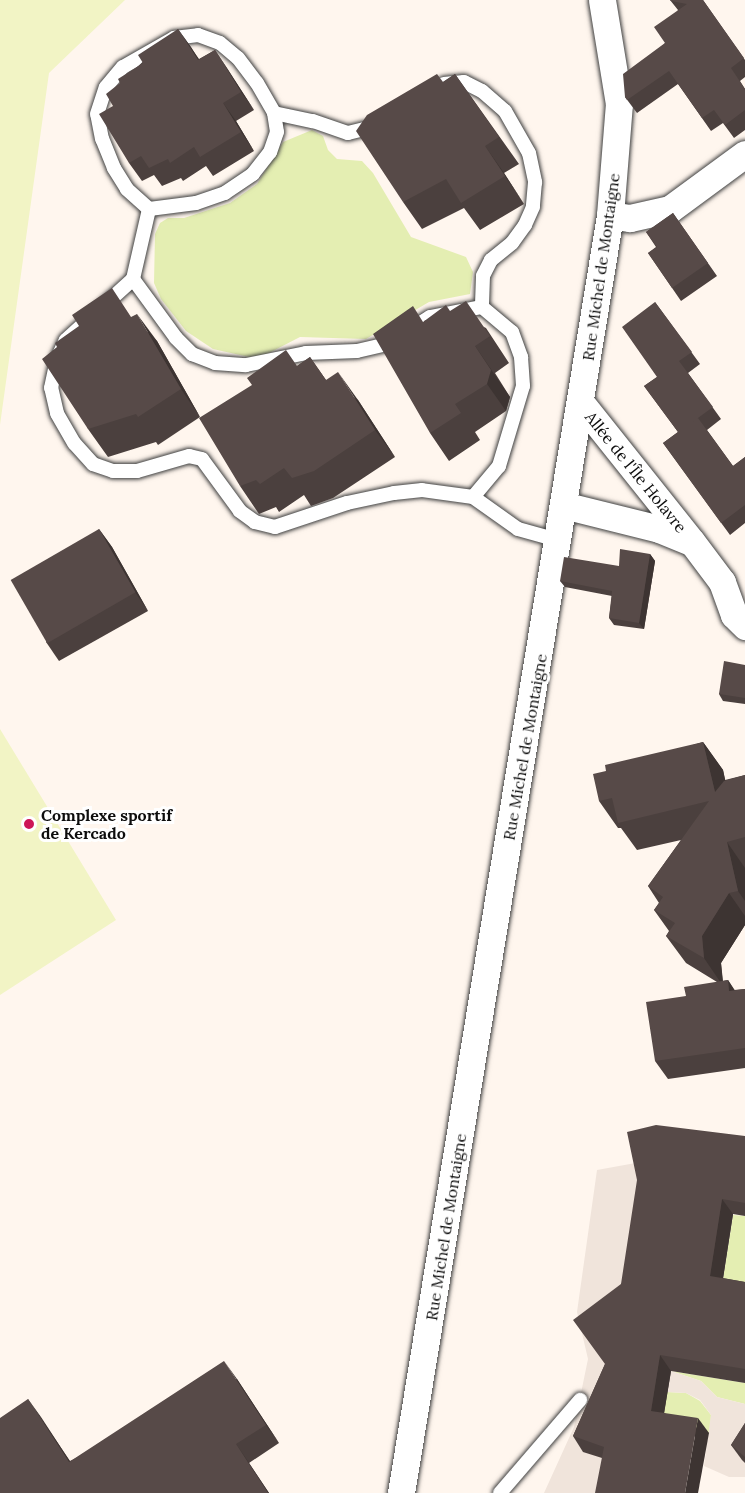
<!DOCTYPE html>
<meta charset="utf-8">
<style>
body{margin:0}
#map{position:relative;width:745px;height:1493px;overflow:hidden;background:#fff6ee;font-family:Lora,serif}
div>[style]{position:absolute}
.green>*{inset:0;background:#e4eeb2}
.pitch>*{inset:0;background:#f2f4c5}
.plaza>*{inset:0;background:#f0e4db}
.roads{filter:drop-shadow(0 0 2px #404040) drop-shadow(0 0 2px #404040)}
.service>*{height:14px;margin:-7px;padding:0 7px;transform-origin:7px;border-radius:7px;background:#fff}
.minor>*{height:27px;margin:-13.5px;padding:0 13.5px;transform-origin:13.5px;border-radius:13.5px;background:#fff}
.wall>*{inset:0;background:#4b403e}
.shaded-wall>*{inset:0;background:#3d3432}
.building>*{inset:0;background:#574a48;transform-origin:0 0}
.dots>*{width:16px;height:16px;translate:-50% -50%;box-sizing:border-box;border:3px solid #fff;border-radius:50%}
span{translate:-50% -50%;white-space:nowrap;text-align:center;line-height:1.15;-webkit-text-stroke:6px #fff;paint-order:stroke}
.street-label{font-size:16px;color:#0d0d0d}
.poi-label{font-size:16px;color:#0d0d0d;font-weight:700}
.left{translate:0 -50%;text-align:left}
</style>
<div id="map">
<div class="green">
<div style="clip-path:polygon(312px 130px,323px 136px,328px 150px,337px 159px,362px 161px,373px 173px,411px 237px,466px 257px,473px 272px,470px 294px,429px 302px,366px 339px,300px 337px,267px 354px,249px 357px,213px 349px,186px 331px,161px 299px,154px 283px,155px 234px,160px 223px,168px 218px,184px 218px,230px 203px,257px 184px,283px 142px)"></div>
<div style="clip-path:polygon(733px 1215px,745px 1216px,745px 1296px,721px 1292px)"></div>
<div style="clip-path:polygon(671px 1371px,745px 1383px,745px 1404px,717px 1397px,701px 1381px)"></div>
<div style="clip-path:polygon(667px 1392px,686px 1393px,700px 1401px,711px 1415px,710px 1434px,662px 1426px)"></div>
</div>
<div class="pitch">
<div style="clip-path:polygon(0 0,125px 0,49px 73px,0 425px)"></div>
<div style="clip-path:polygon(0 729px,116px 920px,0 995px)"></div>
</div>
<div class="plaza">
<div style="clip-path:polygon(641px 1162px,616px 1379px,640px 1471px,637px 1493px,544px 1493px,574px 1427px,588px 1359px,577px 1312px,597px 1170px)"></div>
<div style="clip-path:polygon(671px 1371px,701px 1381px,717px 1397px,745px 1404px,745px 1477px,729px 1477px,704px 1466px,711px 1415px,700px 1400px,686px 1393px,667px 1392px)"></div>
</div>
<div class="roads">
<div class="service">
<div style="left:198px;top:35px;width:23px;rotate:20deg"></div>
<div style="left:220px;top:43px;width:23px;rotate:40deg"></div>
<div style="left:238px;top:58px;width:31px;rotate:53deg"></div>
<div style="left:257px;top:83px;width:34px;rotate:60deg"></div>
<div style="left:274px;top:113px;width:19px;rotate:81deg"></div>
<div style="left:277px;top:132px;width:21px;rotate:109deg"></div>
<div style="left:270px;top:152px;width:28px;rotate:128deg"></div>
<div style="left:253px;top:174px;width:34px;rotate:146deg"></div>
<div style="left:225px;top:193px;width:31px;rotate:161deg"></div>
<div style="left:196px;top:203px;width:47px;rotate:172.7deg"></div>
<div style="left:149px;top:209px;width:30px;rotate:-138deg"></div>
<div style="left:127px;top:189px;width:25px;rotate:-122deg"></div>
<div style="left:114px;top:168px;width:31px;rotate:-112deg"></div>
<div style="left:102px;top:139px;width:25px;rotate:-101deg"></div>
<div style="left:97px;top:114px;width:28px;rotate:-72deg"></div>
<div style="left:106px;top:87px;width:26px;rotate:-50deg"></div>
<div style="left:123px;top:67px;width:59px;rotate:-29.6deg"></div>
<div style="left:174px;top:38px;width:24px;rotate:-7deg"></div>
<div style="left:444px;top:84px;width:20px;rotate:-6deg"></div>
<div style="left:464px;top:82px;width:20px;rotate:27deg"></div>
<div style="left:482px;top:91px;width:30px;rotate:41deg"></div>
<div style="left:505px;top:111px;width:48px;rotate:60.3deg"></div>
<div style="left:529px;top:153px;width:30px;rotate:78deg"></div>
<div style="left:535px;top:182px;width:25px;rotate:95deg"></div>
<div style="left:533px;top:207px;width:20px;rotate:114deg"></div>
<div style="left:525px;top:225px;width:22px;rotate:126deg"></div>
<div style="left:512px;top:243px;width:27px;rotate:141deg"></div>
<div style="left:491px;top:260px;width:18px;rotate:117deg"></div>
<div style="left:483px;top:276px;width:31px;rotate:92deg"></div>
<div style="left:274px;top:113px;width:40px;rotate:12deg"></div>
<div style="left:313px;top:121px;width:37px;rotate:19deg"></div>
<div style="left:348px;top:133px;width:25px;rotate:-14deg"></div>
<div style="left:133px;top:279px;width:73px;rotate:53.9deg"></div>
<div style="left:176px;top:338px;width:23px;rotate:45deg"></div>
<div style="left:192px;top:354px;width:25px;rotate:21deg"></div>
<div style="left:215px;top:363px;width:31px;rotate:4deg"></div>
<div style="left:246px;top:365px;width:61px;rotate:-11.3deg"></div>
<div style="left:306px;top:353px;width:51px;rotate:-2.2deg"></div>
<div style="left:357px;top:351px;width:31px;rotate:-13deg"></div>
<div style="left:387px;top:344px;width:51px;rotate:-32.1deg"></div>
<div style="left:430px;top:317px;width:53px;rotate:-10.9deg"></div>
<div style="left:482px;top:307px;width:39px;rotate:40deg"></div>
<div style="left:512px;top:332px;width:27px;rotate:70deg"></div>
<div style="left:521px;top:357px;width:29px;rotate:86deg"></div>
<div style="left:523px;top:386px;width:84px;rotate:106.7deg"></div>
<div style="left:499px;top:466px;width:40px;rotate:130deg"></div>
<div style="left:473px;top:497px;width:51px;rotate:-172.2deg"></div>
<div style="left:422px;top:490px;width:28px;rotate:174deg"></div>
<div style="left:394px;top:493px;width:48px;rotate:168deg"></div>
<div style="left:347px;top:503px;width:76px;rotate:161.6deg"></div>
<div style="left:275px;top:527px;width:21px;rotate:-166deg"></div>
<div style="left:255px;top:522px;width:19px;rotate:-144deg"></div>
<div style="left:240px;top:511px;width:64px;rotate:-126.2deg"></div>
<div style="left:202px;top:459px;width:13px;rotate:-167deg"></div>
<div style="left:189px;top:456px;width:54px;rotate:163.9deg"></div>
<div style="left:137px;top:471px;width:24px;rotate:180deg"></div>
<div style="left:113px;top:471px;width:21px;rotate:-161deg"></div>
<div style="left:93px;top:464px;width:28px;rotate:-132deg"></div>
<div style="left:74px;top:443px;width:34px;rotate:-120deg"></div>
<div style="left:57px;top:413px;width:26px;rotate:-103deg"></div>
<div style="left:51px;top:388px;width:30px;rotate:-78deg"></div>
<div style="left:57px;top:359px;width:21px;rotate:-65deg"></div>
<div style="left:66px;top:340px;width:91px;rotate:-42.3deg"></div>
<div style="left:133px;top:279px;width:72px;rotate:-77.1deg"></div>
<div style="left:473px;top:497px;width:55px;rotate:35.4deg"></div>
<div style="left:518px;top:529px;width:41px;rotate:15.4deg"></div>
<div style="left:500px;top:1493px;width:123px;rotate:-49.3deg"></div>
</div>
<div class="minor">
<div style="left:610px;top:215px;width:20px;rotate:9deg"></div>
<div style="left:630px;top:218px;width:41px;rotate:-12.7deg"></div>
<div style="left:670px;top:209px;width:93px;rotate:-36.3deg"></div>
<div style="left:581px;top:403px;width:176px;rotate:51.4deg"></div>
<div style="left:563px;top:505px;width:99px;rotate:14deg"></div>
<div style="left:659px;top:529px;width:35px;rotate:22deg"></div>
<div style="left:692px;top:542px;width:50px;rotate:53.1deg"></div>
<div style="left:722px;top:582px;width:35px;rotate:70deg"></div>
<div style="left:734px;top:615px;width:16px;rotate:45deg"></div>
<div style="left:401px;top:1493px;width:1295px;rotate:-80.71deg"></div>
<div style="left:610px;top:215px;width:111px;rotate:-85.4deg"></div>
<div style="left:619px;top:104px;width:105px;rotate:-99.3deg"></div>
</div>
</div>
<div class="wall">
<div style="clip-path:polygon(670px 0,703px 0,745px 60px,745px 77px,740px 81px,745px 89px,745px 130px,734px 138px,723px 123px,711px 131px,678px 84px,637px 113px,625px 97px,665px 43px,678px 10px)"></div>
<div style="clip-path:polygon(178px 29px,199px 59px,215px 50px,254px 110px,236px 121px,254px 151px,213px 176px,206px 166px,183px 181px,181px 178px,162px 186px,154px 175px,142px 181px,129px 163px,120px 83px)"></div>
<div style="clip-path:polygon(455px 74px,519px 164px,504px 173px,524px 204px,480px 230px,464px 208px,422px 229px,403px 202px,443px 82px)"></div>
<div style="clip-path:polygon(673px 213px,717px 276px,681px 301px,648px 253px,656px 247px,646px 232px)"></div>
<div style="clip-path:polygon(655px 302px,700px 364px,688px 373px,721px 419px,707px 430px,733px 466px,745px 457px,745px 523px,730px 535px,663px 443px,678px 432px,644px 386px,657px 377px)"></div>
<div style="clip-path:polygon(450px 311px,486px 328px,509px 363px,495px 373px,510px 397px,506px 411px,475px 432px,480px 440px,449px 461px,430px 433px,424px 321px)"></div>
<div style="clip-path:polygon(132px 317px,157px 341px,200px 417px,158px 445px,156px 442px,108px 457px,88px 429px,57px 347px)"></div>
<div style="clip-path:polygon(310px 357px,326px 380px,358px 400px,395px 457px,333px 498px,311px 506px,304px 495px,279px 512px,276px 507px,259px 514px,240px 486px,297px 366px)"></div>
<div style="clip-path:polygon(99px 529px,112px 547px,148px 611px,59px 661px,46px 642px)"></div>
<div style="clip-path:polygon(650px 554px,655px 561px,644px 629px,614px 625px,609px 618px,612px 596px,565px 587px,560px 581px,619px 566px)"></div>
<div style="clip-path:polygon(745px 665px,745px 704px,723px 701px,719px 694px)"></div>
<div style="clip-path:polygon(703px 742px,723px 770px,725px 780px,745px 775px,745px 925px,721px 963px,723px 981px,728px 980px,734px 990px,745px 989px,745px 1068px,668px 1079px,655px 1061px,686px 996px,717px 982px,686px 963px,666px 936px,669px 931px,654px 910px,659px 903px,648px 886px,681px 840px,637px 850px,621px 828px,618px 828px,599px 801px,606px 771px)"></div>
<div style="clip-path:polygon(745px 1136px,745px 1216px,733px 1214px,723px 1278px,745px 1282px,745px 1383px,671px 1371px,664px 1413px,709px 1433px,602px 1458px,583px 1452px,573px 1436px,605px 1364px,621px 1284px)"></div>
<div style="clip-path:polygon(237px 1379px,279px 1443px,249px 1463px,269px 1493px,0 1493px,28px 1399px,70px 1461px)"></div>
<div style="clip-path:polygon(745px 1423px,745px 1463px,742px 1460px,731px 1445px)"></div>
</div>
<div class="shaded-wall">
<div style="clip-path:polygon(178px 29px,191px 47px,210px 78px,198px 60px)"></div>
<div style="clip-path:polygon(215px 50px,227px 68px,254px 110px,241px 92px)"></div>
<div style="clip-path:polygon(223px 103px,236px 121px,254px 151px,241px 132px)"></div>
<div style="clip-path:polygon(485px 146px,504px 173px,524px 204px,505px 176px)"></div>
<div style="clip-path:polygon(137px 314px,157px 341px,200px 417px,181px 389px)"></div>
<div style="clip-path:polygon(475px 346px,510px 397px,506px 411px,487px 384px)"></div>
<div style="clip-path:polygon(338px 372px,358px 400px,395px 457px,375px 430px)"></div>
<div style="clip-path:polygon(99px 529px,112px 547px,148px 611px,135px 592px)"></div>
<div style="clip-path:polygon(650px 554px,655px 561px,644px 629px,639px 623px)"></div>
<div style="clip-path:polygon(703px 742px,723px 770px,734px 820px,715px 792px)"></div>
<div style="clip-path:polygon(727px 842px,745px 868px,745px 901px,738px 891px)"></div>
<div style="clip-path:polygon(729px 893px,745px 916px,745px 925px,721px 963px,723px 986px,704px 958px,702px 936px)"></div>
<div style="clip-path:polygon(728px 980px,740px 998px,729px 991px)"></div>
<div style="clip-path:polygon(722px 1199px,733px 1214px,721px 1292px,710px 1276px)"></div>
<div style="clip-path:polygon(660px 1355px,671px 1371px,662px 1426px,651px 1411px)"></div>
<div style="clip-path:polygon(224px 1361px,237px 1379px,279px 1443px,266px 1425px)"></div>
<div style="clip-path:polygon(28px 1399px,41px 1417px,82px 1480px,69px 1462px)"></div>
<div style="clip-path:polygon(698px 1418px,709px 1433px,698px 1493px,685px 1493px)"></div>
<div style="clip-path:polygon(236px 1444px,249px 1463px,269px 1493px,268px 1493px)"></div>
</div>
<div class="building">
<div style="clip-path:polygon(670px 0,703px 0,744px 58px,731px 68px,745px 89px,745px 110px,725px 125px,714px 110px,702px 118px,669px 71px,627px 100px,625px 97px,623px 74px,665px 43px,654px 27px,687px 4px,671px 1px)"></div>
<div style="clip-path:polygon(178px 29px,198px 60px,215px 50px,241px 92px,223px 103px,241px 132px,200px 157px,194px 147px,170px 163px,168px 159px,149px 168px,141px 156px,129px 163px,99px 114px,113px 106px,106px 94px,120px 83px,118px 79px,143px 63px,138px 55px)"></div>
<div style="clip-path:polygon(437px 74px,443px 82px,455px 74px,499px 137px,485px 146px,505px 176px,461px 203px,446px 179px,403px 202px,356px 131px,367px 115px)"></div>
<div style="clip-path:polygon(673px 213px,708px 263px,672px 288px,648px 253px,657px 247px,646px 232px)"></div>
<div style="clip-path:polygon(112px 288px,131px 317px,137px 314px,181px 389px,138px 417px,136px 414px,88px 429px,42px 359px,57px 347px,55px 343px,79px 326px,72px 315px)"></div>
<div style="clip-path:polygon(466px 301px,490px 336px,475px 346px,491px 370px,487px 384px,455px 404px,461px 413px,430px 433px,373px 334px,413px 306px,423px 322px,446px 305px,450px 311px)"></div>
<div style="clip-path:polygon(655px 302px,692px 352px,679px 361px,713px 407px,687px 426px,698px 418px,733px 466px,745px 457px,745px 505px,721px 523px,663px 443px,678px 432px,644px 386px,657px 377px,622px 327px)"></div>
<div style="clip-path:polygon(286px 350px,297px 366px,310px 357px,326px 380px,338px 372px,375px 430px,314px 471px,292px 478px,284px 468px,260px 484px,256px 480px,240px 486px,199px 418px,252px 385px,247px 378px)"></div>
<div style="left:99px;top:529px;width:73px;height:102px;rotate:60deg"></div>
<div style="clip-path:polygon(620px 549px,650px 554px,639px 623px,609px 618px,612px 591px,560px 581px,564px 557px,619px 566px)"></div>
<div style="clip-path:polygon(724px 661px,745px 665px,745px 698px,719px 694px)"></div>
<div style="clip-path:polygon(703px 742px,715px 792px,724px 781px,745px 775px,745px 837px,727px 842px,738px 891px,729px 893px,702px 936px,704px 958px,666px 936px,675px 923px,654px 910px,663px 897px,648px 886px,709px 801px,618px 823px,612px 798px,599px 801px,593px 774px,606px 771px,605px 765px)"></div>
<div style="clip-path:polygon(728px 980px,729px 991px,745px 989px,745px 1048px,655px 1061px,646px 1002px,686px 996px,684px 987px)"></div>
<div style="clip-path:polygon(656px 1125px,745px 1136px,745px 1203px,722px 1199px,710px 1276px,745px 1282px,745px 1369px,660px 1355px,651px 1411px,698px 1418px,685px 1493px,595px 1493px,604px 1447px,573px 1436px,605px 1364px,573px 1320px,621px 1284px,637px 1180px,627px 1132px)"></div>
<div style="clip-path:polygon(224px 1361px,266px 1425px,236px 1444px,268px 1493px,0 1493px,0 1418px,28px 1399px,69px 1462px)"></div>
<div style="clip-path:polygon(745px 1423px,745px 1457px,731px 1445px)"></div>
</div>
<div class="dots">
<div style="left:29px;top:824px;background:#cd1657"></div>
</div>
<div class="street-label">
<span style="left:601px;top:267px;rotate:-82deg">Rue Michel de Montaigne</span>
<span style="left:636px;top:472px;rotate:51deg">Allée de l'Île Holavre</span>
<span style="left:525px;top:747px;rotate:-80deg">Rue Michel de Montaigne</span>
<span style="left:446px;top:1227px;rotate:-81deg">Rue Michel de Montaigne</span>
</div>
<div class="poi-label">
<span class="left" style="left:41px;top:824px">Complexe sportif<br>de Kercado</span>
</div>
</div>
